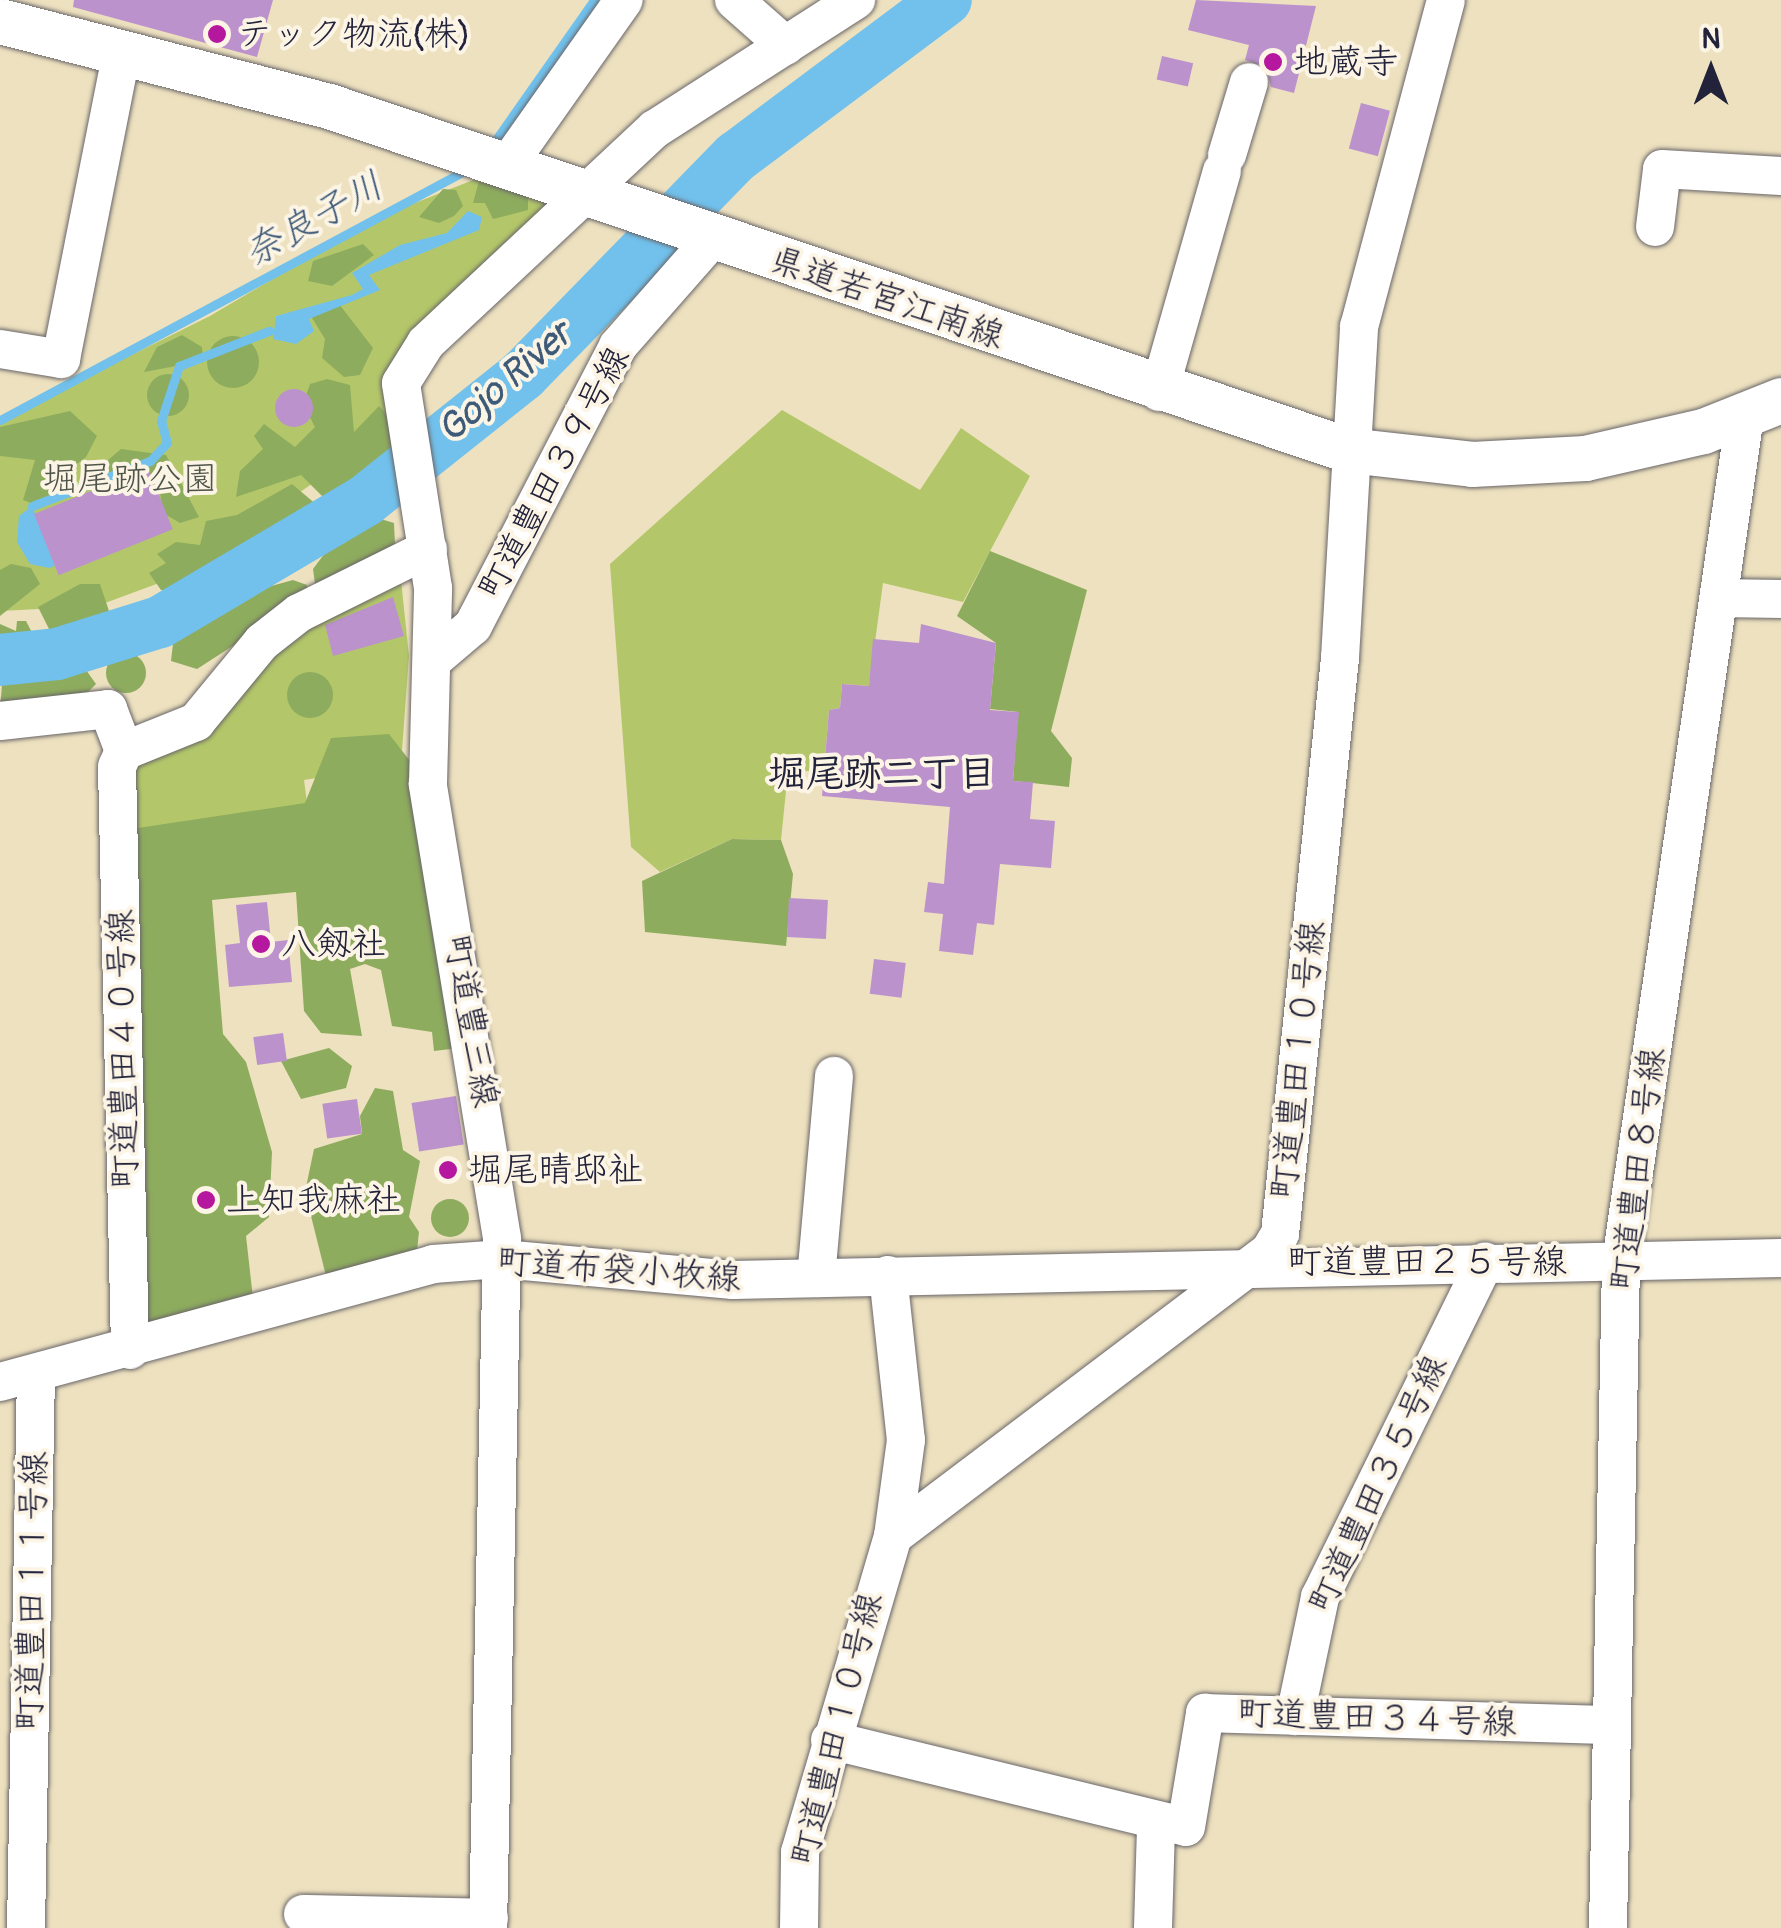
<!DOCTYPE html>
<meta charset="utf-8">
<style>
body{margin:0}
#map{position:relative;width:1781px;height:1928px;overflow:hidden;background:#ede1bf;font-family:Pangolin,"Klee One",sans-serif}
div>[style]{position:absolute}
.green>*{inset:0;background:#b3c76a}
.forest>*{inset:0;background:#8eac5e}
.round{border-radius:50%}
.water>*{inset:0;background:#71c1ec}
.stream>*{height:9px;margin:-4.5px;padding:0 4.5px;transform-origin:4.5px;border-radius:4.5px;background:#71c1ec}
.river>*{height:52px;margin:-26px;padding:0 26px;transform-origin:26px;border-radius:26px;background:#71c1ec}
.building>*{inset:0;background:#bc92cd;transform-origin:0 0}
.roads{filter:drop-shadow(0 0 2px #696569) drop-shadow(0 0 2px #696569)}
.minor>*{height:38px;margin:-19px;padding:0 19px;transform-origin:19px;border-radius:19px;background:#fff}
.major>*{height:45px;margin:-22.5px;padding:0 22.5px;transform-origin:22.5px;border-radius:22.5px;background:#fff}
.dots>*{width:28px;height:28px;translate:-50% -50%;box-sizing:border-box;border:5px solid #fcf5e5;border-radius:50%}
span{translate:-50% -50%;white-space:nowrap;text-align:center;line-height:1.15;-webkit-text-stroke:8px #fcf5e5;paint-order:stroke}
.poi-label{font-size:35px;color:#22223b}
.left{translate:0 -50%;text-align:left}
.street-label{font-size:35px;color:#22223b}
.park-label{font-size:35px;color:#4e5449}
.water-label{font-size:38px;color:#3e5a79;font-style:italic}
.neighbourhood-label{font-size:38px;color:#22223b;font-weight:700}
.north{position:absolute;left:1661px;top:20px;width:100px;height:100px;-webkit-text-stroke:8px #fcf5e5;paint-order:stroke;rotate:0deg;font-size:28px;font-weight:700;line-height:40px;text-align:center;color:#22223b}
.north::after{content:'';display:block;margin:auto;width:35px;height:45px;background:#22223b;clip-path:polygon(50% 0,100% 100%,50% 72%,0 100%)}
</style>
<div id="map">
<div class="green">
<div style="clip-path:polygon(506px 167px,583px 193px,425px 343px,402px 409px,335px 468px,178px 576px,97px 606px,0 611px,0 420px,210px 316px,372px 220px)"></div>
<div style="clip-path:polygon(782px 410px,920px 490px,961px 428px,1030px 476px,963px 602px,883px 583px,869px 686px,842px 684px,840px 708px,829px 710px,824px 771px,788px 771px,781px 840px,732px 839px,660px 872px,631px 847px,610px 564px)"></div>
<div style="clip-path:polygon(401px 580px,409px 656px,401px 764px,304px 780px,308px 810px,130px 841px,137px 760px,273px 647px)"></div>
</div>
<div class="forest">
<div style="clip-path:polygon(479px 181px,528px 190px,528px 210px,493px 219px,485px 203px,473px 203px)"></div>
<div style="clip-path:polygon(443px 189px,456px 190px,463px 206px,454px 216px,439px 223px,419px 217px)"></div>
<div style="clip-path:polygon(363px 244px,374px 255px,332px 286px,308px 281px,313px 261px)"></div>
<div style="clip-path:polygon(336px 300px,373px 348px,360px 375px,344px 377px,322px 358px,325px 339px,309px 313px)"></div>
<div style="clip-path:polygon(182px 335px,202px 347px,203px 361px,144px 372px,157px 347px)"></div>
<div class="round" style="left:207px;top:336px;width:52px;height:52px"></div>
<div class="round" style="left:147px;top:374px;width:42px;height:42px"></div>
<div style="clip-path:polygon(327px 379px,350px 385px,354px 432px,379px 406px,397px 426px,388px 472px,365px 477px,336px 510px,301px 475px,236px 497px,240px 471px,263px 449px,254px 436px,264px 424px,295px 447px,315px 427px,303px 404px,310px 384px)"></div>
<div style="clip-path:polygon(70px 411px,97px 436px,86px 457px,64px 474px,63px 497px,41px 507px,23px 500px,35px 460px,0 456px,0 427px)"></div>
<div style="clip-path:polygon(121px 449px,166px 455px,199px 517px,180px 523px,163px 513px,159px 485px,145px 475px,108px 480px,101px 466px)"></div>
<div style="clip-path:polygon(292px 484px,324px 511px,313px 522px,291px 522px,241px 569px,211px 575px,195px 592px,161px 590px,149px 573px,166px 563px,157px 554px,176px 542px,200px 545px,206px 521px,237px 515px)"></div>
<div style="clip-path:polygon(374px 517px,394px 523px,395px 545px,327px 588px,315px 584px,313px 569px,331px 545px,345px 543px,355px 521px)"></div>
<div style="clip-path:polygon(990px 551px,1087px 590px,1051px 731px,1072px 758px,1069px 787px,1013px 781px,1018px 712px,990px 709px,996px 643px,957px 616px)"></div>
<div style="clip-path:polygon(11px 564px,31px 568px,40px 584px,0 616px,0 570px)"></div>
<div style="clip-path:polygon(293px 580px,307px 585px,307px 598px,197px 669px,171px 661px,174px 635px,237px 606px,242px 594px)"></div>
<div style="clip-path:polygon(80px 584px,100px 584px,113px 623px,53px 659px,0 655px,0 624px,16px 631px,17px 621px,26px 621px,39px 646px,53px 637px,38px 607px)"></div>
<div class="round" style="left:106px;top:653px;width:40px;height:40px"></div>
<div style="clip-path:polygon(79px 660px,96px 684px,69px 711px,0 712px,3px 670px,42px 678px,45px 667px)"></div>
<div class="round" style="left:287px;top:672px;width:46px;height:46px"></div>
<div style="clip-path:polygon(389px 734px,428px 784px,476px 1046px,434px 1051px,432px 1032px,392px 1026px,381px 970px,365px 964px,350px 969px,362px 1036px,321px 1033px,304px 1011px,296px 892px,212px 900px,223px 1034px,246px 1062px,272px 1152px,269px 1217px,246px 1236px,255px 1316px,130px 1350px,118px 831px,305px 803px,331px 738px)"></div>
<div style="clip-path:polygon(732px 839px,781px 840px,793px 874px,786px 946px,645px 932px,642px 881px)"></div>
<div style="clip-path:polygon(329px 1048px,352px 1066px,346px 1088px,301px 1099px,281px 1061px)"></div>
<div style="clip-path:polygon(375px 1088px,393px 1091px,403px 1150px,420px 1161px,409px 1217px,419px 1232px,415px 1269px,331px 1296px,305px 1192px,314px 1149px,362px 1134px,360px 1116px)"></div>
<div class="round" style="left:431px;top:1199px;width:38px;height:38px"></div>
</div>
<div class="water">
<div style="clip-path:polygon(468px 211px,482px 217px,479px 230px,369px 275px,380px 290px,309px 319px,314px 331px,296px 344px,273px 339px,276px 316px,352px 295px,363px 289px,352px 273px,400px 245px,447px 233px)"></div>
<div style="clip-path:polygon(32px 506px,55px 566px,49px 568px,30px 564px,17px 542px,19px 516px)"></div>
</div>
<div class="stream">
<div style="left:490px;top:148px;width:181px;rotate:-54.9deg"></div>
<div style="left:0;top:420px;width:531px;rotate:-28.21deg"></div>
<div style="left:32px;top:506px;width:126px;rotate:-20.9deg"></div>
<div style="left:150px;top:461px;width:25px;rotate:-47deg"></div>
<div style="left:167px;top:443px;width:23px;rotate:-105deg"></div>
<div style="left:161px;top:421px;width:58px;rotate:-71.9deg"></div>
<div style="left:179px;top:366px;width:97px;rotate:-21.3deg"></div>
</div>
<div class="river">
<div style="left:0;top:660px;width:57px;rotate:-6deg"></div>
<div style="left:57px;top:654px;width:108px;rotate:-17.3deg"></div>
<div style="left:160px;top:622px;width:239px;rotate:-30.6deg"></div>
<div style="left:366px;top:500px;width:201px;rotate:-38.5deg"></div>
<div style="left:523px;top:375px;width:305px;rotate:-45.7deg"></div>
<div style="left:736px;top:157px;width:262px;rotate:-36.8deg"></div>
</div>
<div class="building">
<div style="clip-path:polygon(74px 0,273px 0,257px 57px,73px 7px)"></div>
<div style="clip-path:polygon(1196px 0,1316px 6px,1294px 93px,1271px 87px,1266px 67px,1245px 60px,1249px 45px,1188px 30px)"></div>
<div style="left:1162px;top:56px;width:32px;height:24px;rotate:13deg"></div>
<div style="left:1361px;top:103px;width:30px;height:47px;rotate:15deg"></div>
<div class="round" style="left:275px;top:389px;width:38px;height:38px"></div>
<div style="left:148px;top:468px;width:66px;height:123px;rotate:68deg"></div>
<div style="clip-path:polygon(393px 597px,404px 636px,333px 656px,325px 625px)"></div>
<div style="clip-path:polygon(921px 624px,996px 643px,990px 710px,1019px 712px,1013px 781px,1033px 782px,1030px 819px,1055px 821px,1051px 868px,1000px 864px,994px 925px,977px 923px,973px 955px,939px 951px,943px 914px,924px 912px,928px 882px,944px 884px,950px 807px,822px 796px,829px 710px,840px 708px,842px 684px,869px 686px,873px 639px,919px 643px)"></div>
<div style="left:789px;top:898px;width:39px;height:39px;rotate:3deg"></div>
<div style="clip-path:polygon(267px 902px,271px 942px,288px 940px,292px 982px,229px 987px,225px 945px,240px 943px,236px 905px)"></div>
<div style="left:874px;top:959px;width:32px;height:35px;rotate:7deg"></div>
<div style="left:283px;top:1033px;width:28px;height:30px;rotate:82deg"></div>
<div style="left:456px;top:1096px;width:49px;height:45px;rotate:81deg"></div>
<div style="left:357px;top:1099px;width:35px;height:35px;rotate:82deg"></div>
</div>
<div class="roads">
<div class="minor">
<div style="left:734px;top:0;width:69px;rotate:41.5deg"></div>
<div style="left:1227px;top:155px;width:76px;rotate:-73.2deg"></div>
<div style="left:506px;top:167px;width:204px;rotate:-54.8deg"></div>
<div style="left:1655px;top:227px;width:58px;rotate:-83.1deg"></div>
<div style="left:1662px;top:169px;width:119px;rotate:3.4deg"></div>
<div style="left:0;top:349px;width:62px;rotate:9.3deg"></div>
<div style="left:61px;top:359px;width:315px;rotate:-78.8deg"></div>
<div style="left:1159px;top:392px;width:230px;rotate:-74.1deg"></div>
<div style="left:1719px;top:598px;width:62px;rotate:0.9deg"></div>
<div style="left:433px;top:660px;width:52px;rotate:-40.4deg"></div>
<div style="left:473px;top:626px;width:315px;rotate:-62.6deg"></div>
<div style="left:618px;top:346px;width:144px;rotate:-48.7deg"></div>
<div style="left:0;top:721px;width:109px;rotate:-6.3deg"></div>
<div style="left:108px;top:709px;width:45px;rotate:69.1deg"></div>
<div style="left:124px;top:751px;width:78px;rotate:-21.9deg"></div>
<div style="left:196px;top:722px;width:104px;rotate:-50.5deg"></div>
<div style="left:262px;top:642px;width:47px;rotate:-38.1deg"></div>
<div style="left:299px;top:613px;width:144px;rotate:-26.4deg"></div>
<div style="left:124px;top:751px;width:17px;rotate:114deg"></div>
<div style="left:117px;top:767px;width:583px;rotate:88.72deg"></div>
<div style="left:888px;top:1275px;width:166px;rotate:83.8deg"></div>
<div style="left:906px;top:1440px;width:97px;rotate:97.7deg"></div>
<div style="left:816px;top:1278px;width:203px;rotate:-84.9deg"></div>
<div style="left:0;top:1382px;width:449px;rotate:-15.2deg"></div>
<div style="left:433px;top:1264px;width:69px;rotate:-4.1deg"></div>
<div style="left:502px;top:1259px;width:232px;rotate:5.2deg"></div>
<div style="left:733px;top:1280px;width:1048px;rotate:-1.2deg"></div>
<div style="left:1295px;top:1716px;width:122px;rotate:-78.1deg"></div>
<div style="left:1320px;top:1597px;width:374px;rotate:-63.8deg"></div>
<div style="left:830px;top:1740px;width:366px;rotate:13.7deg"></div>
<div style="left:1186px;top:1827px;width:116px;rotate:-80.5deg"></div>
<div style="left:1205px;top:1713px;width:407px;rotate:1.7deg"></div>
<div style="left:303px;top:1914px;width:186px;rotate:1.2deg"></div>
<div style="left:26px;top:1928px;width:554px;rotate:-88.97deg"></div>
<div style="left:488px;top:1928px;width:690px;rotate:-88.84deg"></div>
<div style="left:502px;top:1238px;width:460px;rotate:-99.3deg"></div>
<div style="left:428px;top:784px;width:196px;rotate:-88.5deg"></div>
<div style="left:433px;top:588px;width:207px;rotate:-98.9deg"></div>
<div style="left:401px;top:383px;width:47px;rotate:-58deg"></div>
<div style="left:426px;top:343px;width:313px;rotate:-43.1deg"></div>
<div style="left:655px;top:129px;width:239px;rotate:-32.7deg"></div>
<div style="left:799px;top:1928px;width:76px;rotate:-89.2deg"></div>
<div style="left:800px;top:1852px;width:329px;rotate:-73.6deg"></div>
<div style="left:893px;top:1536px;width:471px;rotate:-37.1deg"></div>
<div style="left:1269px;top:1252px;width:21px;rotate:-59deg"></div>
<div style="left:1280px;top:1234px;width:579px;rotate:-84.05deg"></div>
<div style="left:1340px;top:658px;width:332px;rotate:-86.7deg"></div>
<div style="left:1359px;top:327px;width:338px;rotate:-75.1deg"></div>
<div style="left:1153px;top:1928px;width:104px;rotate:-88.3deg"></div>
<div style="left:1608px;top:1928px;width:667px;rotate:-88.88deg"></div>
<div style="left:1621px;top:1261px;width:854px;rotate:-81.65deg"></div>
</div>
<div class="major">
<div style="left:0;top:21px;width:340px;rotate:14.5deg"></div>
<div style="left:329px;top:106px;width:1075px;rotate:18.65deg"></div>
<div style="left:1348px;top:450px;width:125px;rotate:6.4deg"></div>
<div style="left:1472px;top:464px;width:113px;rotate:-3deg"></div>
<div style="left:1585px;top:458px;width:121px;rotate:-12.9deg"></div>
<div style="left:1703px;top:431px;width:84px;rotate:-21.7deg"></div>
</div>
</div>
<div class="dots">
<div style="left:217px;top:34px;background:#b5179e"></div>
<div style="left:1273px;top:62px;background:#b5179e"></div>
<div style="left:261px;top:944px;background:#b5179e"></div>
<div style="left:448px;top:1170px;background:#b5179e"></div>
<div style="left:206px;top:1200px;background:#b5179e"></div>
</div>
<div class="poi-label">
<span class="left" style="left:237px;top:34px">テック物流(株)</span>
<span class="left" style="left:1293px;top:62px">地蔵寺</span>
<span class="left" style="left:281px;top:944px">八剱社</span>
<span class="left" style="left:468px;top:1170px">堀尾晴邸祉</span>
<span class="left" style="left:226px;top:1200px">上知我麻社</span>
</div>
<div class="street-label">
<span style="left:887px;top:298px;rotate:19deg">県道若宮江南線</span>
<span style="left:554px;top:473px;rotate:-62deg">町道豊田３９号線</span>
<span style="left:471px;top:1021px;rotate:80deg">町道豊三線</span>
<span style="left:123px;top:1049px;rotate:-91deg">町道豊田４０号線</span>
<span style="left:1298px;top:1060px;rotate:-84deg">町道豊田１０号線</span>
<span style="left:1638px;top:1169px;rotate:-83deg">町道豊田８号線</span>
<span style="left:1427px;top:1262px">町道豊田２５号線</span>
<span style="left:619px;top:1270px;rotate:4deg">町道布袋小牧線</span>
<span style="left:1378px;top:1484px;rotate:-65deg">町道豊田３５号線</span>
<span style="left:32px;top:1591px;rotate:-89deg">町道豊田１１号線</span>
<span style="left:1377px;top:1718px;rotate:2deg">町道豊田３４号線</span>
<span style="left:837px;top:1729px;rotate:-76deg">町道豊田１０号線</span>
</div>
<div class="park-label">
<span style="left:130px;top:479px">堀尾跡公園</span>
</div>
<div class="water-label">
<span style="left:314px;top:220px;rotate:-29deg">奈良子川</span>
<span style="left:505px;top:383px;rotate:-41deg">Gojo River</span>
</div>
<div class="neighbourhood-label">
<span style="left:882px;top:775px">堀尾跡二丁目</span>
</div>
<div class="north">N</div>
</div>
